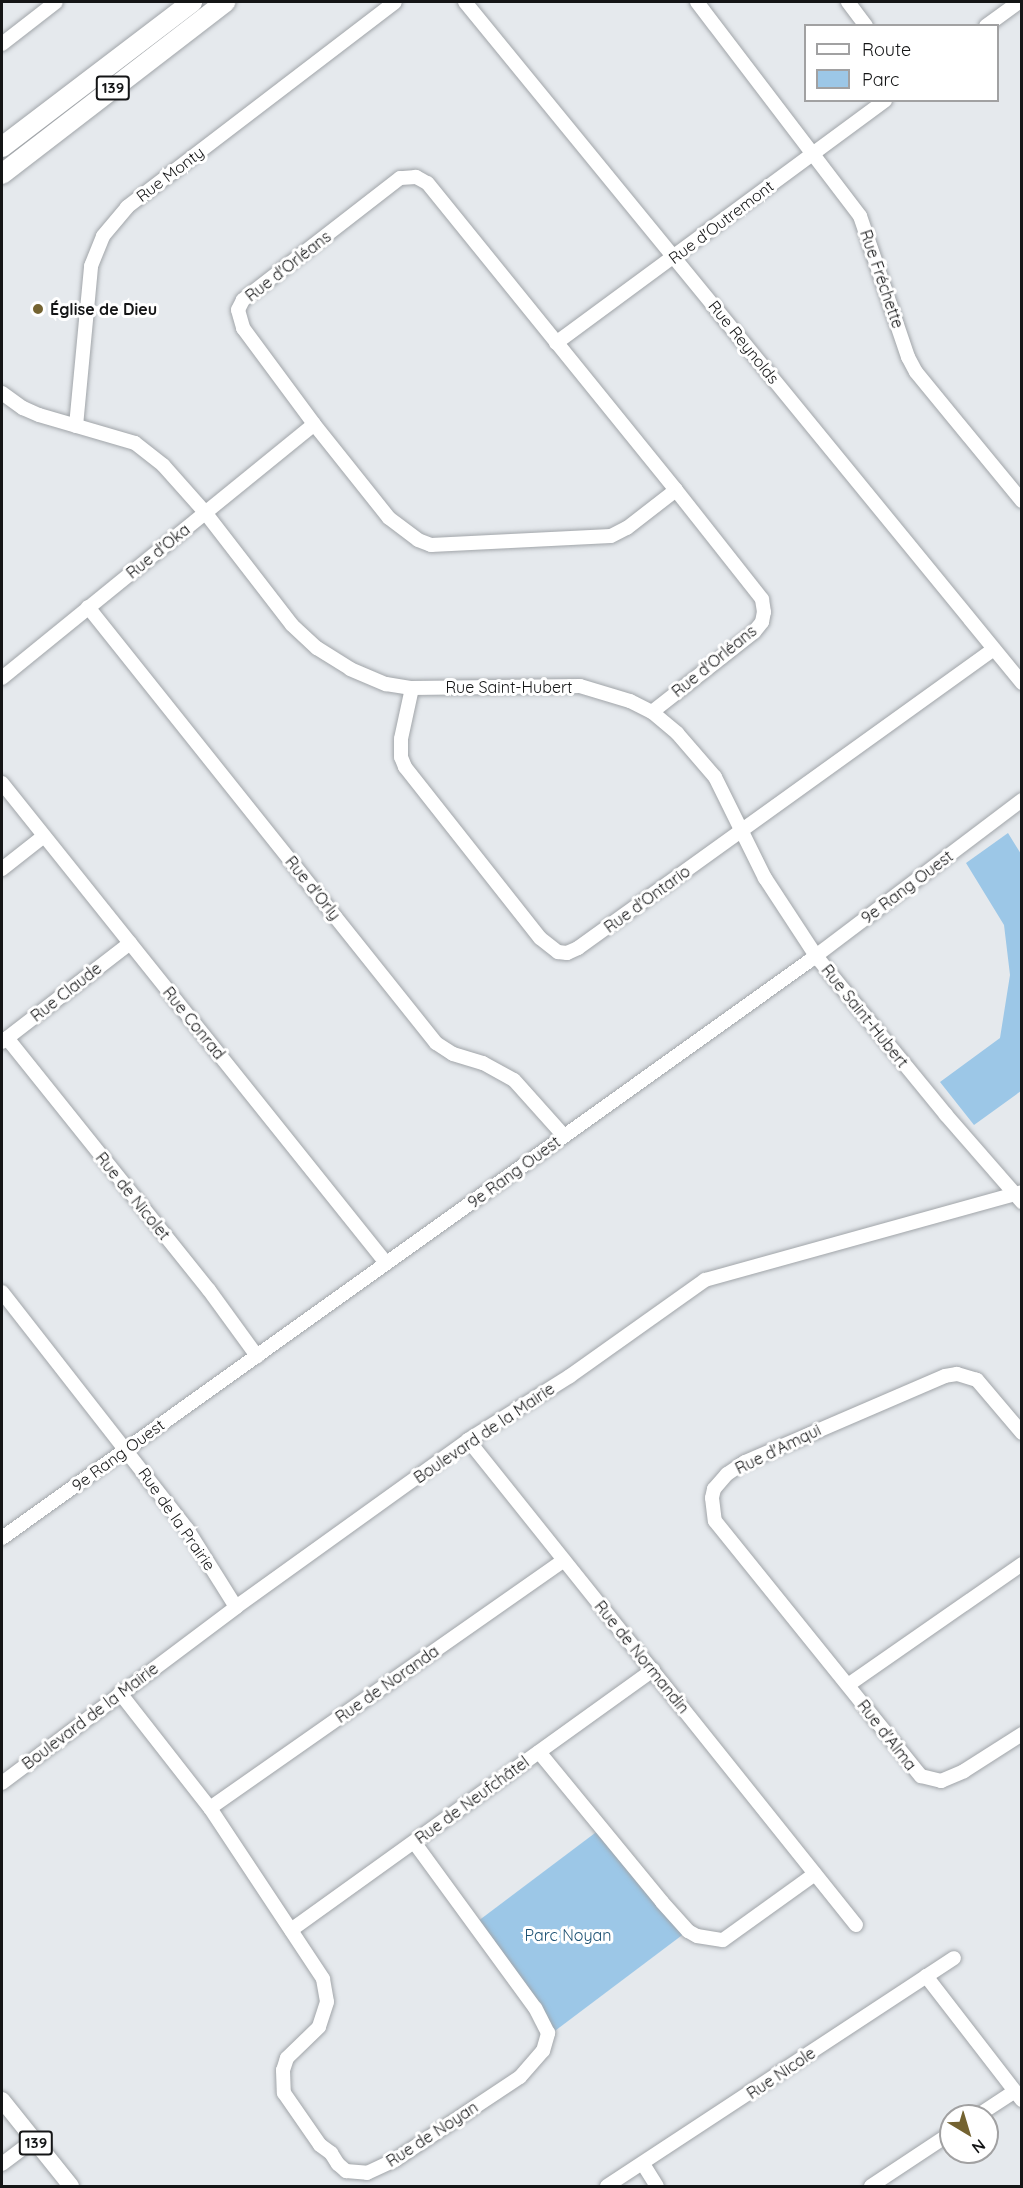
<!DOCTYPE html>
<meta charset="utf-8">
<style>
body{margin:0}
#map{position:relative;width:1023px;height:2188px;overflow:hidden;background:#e5e9ed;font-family:Quicksand,sans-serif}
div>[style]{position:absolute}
.green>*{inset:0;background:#9cc7e7;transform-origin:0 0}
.roads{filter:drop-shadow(0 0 2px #a1a5a9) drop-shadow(0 0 2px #a1a5a9)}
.minor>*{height:14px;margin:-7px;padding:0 7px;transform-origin:7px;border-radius:7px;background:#fff}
.major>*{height:16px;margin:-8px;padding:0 8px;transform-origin:8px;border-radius:8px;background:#fff}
.highway>*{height:20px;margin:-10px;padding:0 10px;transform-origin:10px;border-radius:10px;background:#fff}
.dots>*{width:16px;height:16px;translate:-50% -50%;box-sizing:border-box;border:3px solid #fff;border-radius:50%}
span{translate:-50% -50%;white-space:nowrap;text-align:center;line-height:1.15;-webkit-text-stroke:6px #fff;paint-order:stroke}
.shield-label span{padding:2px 4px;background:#fff;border:2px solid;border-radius:4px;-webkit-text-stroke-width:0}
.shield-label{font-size:15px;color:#141516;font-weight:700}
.street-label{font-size:16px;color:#141516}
.poi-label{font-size:16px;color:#141516;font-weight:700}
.left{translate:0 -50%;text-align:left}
.park-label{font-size:16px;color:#1c5173}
.frame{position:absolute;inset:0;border:3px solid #141516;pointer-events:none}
.legend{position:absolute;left:804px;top:24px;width:195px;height:78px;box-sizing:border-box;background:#fff;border:2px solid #a1a1a2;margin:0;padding:8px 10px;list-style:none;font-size:18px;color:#141516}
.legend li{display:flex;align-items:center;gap:12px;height:30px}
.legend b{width:30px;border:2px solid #a1a1a2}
.north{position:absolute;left:939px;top:2104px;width:60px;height:60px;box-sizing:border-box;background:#fff;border:2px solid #a1a1a2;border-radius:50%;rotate:142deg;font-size:16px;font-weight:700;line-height:24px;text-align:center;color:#141516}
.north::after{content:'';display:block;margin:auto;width:21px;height:27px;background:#746331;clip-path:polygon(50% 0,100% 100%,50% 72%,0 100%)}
</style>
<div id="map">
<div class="green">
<div style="clip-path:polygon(1008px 833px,1021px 854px,1021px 1091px,974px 1125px,940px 1082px,1000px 1038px,1010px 975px,1004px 925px,966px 863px)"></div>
<div style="left:603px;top:1827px;width:134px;height:163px;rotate:53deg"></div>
</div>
<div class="roads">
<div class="minor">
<div style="left:465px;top:2px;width:880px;rotate:50.72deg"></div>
<div style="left:697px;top:2px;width:269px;rotate:52.7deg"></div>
<div style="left:860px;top:216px;width:149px;rotate:71.2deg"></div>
<div style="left:908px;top:357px;width:17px;rotate:62deg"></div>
<div style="left:916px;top:372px;width:167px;rotate:50.6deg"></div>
<div style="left:848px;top:2px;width:30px;rotate:53deg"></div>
<div style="left:986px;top:26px;width:41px;rotate:-36deg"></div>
<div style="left:2px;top:44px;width:68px;rotate:-37.9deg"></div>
<div style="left:556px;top:343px;width:409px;rotate:-36.4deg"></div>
<div style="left:2px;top:393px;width:26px;rotate:36deg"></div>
<div style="left:23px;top:408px;width:17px;rotate:24deg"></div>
<div style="left:39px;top:415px;width:100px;rotate:16.3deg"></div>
<div style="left:135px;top:443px;width:36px;rotate:38deg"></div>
<div style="left:163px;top:465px;width:62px;rotate:48.3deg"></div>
<div style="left:204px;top:511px;width:144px;rotate:52.3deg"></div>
<div style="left:292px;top:625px;width:34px;rotate:43deg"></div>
<div style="left:317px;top:648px;width:39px;rotate:32deg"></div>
<div style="left:350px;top:669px;width:39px;rotate:23deg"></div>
<div style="left:386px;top:684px;width:26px;rotate:9deg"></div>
<div style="left:412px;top:688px;width:168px;rotate:-0.7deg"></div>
<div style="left:580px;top:686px;width:52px;rotate:16.7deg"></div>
<div style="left:630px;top:701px;width:25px;rotate:27deg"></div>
<div style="left:652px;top:712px;width:33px;rotate:40deg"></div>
<div style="left:677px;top:733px;width:58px;rotate:49.2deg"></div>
<div style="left:715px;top:777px;width:113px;rotate:63.7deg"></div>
<div style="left:765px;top:878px;width:93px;rotate:56.8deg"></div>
<div style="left:816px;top:956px;width:205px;rotate:50.7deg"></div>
<div style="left:946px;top:1115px;width:116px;rotate:48.9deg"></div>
<div style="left:76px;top:426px;width:161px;rotate:-84.6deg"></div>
<div style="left:91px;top:266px;width:32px;rotate:-68deg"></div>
<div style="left:103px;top:236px;width:38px;rotate:-50deg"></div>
<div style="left:127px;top:207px;width:337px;rotate:-37.4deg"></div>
<div style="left:88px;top:607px;width:558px;rotate:51.4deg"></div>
<div style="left:436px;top:1043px;width:20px;rotate:33deg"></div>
<div style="left:453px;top:1054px;width:31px;rotate:17deg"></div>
<div style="left:483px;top:1063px;width:35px;rotate:29deg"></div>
<div style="left:514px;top:1080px;width:75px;rotate:48.2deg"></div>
<div style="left:2px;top:678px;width:402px;rotate:-39.1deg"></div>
<div style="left:412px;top:688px;width:52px;rotate:102.2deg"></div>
<div style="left:401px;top:739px;width:18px;rotate:90deg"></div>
<div style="left:401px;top:757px;width:11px;rotate:68deg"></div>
<div style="left:405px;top:767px;width:218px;rotate:51.7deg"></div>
<div style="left:540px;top:938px;width:23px;rotate:38deg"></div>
<div style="left:558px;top:952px;width:9px;rotate:6deg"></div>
<div style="left:567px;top:953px;width:12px;rotate:-24deg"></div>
<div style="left:578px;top:948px;width:512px;rotate:-35.71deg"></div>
<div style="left:652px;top:712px;width:130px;rotate:-38.1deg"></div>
<div style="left:754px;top:632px;width:13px;rotate:-51deg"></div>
<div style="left:762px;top:622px;width:10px;rotate:-79deg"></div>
<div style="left:764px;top:612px;width:13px;rotate:-99deg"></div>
<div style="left:762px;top:599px;width:139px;rotate:-128.3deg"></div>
<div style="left:676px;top:490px;width:395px;rotate:-129deg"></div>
<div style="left:427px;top:183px;width:13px;rotate:-151deg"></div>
<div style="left:416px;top:177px;width:16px;rotate:176deg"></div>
<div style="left:400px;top:178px;width:199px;rotate:142.2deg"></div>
<div style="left:243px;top:300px;width:11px;rotate:117deg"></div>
<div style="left:238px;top:310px;width:19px;rotate:74deg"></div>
<div style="left:243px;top:328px;width:119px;rotate:53.5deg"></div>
<div style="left:314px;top:424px;width:120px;rotate:51.4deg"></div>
<div style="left:389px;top:518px;width:36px;rotate:37deg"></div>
<div style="left:418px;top:540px;width:14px;rotate:21deg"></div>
<div style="left:431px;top:545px;width:180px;rotate:-2.9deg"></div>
<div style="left:611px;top:536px;width:18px;rotate:-27deg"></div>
<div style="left:627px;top:528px;width:62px;rotate:-37.8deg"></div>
<div style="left:2px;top:783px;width:615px;rotate:51.34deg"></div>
<div style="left:2px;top:869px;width:53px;rotate:-38.2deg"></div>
<div style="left:7px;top:1038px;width:323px;rotate:51.3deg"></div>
<div style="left:209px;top:1290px;width:82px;rotate:54deg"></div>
<div style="left:2px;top:1042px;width:162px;rotate:-37.7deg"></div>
<div style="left:2px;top:1292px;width:301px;rotate:52deg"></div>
<div style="left:187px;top:1529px;width:92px;rotate:57.9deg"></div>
<div style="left:1022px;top:1433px;width:70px;rotate:-130.3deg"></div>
<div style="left:977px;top:1380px;width:21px;rotate:-163deg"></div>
<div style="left:957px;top:1374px;width:12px;rotate:171deg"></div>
<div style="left:945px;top:1376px;width:218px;rotate:156.7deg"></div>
<div style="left:745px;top:1462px;width:22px;rotate:146deg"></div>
<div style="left:727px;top:1474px;width:20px;rotate:131deg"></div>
<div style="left:714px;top:1489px;width:9px;rotate:103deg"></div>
<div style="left:712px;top:1498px;width:23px;rotate:83deg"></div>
<div style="left:715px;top:1521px;width:328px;rotate:51.1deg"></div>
<div style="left:921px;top:1776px;width:21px;rotate:14deg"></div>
<div style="left:941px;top:1781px;width:25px;rotate:-23deg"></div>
<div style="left:964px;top:1771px;width:69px;rotate:-32.5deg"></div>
<div style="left:468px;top:1440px;width:621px;rotate:51.34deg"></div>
<div style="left:2px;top:1538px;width:992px;rotate:-35.56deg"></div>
<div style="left:809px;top:961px;width:267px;rotate:-37.1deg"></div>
<div style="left:848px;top:1685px;width:212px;rotate:-34.8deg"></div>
<div style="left:120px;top:1693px;width:146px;rotate:52deg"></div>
<div style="left:210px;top:1808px;width:205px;rotate:56.5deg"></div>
<div style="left:323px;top:1979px;width:23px;rotate:80deg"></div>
<div style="left:327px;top:2002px;width:26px;rotate:108deg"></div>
<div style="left:319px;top:2027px;width:45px;rotate:135.9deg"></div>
<div style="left:287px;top:2058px;width:13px;rotate:108deg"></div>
<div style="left:283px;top:2070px;width:23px;rotate:88deg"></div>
<div style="left:284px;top:2093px;width:63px;rotate:55.3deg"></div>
<div style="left:320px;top:2145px;width:14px;rotate:36deg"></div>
<div style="left:331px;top:2153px;width:13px;rotate:58deg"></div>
<div style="left:338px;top:2164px;width:11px;rotate:41deg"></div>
<div style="left:346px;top:2171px;width:21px;rotate:5deg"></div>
<div style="left:367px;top:2173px;width:31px;rotate:-25deg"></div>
<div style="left:395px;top:2160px;width:150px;rotate:-33.6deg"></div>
<div style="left:520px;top:2077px;width:35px;rotate:-49deg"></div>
<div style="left:543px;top:2051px;width:19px;rotate:-74deg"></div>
<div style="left:548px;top:2033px;width:28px;rotate:-117deg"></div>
<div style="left:535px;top:2008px;width:205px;rotate:-126.1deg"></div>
<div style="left:539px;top:1752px;width:194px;rotate:50.6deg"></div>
<div style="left:662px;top:1902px;width:39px;rotate:48deg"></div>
<div style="left:688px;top:1931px;width:10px;rotate:29deg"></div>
<div style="left:697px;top:1936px;width:26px;rotate:9deg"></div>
<div style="left:723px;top:1940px;width:113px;rotate:-35.7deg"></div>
<div style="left:2px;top:1783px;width:293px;rotate:-36.9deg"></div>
<div style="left:236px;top:1607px;width:286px;rotate:-35.7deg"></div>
<div style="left:468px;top:1440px;width:120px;rotate:-32.1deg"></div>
<div style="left:570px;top:1376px;width:166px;rotate:-35.4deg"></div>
<div style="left:705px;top:1280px;width:329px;rotate:-15.5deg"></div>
<div style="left:210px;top:1808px;width:432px;rotate:-35deg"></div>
<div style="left:291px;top:1930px;width:446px;rotate:-35.7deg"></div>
<div style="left:926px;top:1976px;width:157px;rotate:52.3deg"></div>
<div style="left:977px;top:2116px;width:45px;rotate:-33.3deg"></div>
<div style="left:2px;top:2164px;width:40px;rotate:-37deg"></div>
<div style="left:643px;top:2164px;width:26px;rotate:58deg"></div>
<div style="left:607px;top:2186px;width:415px;rotate:-33.3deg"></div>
<div style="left:871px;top:2186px;width:96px;rotate:-33.5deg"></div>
</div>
<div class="major">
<div style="left:2px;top:2100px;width:110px;rotate:51.3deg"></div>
</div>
<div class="highway">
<div style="left:2px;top:147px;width:239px;rotate:-37.3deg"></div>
<div style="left:2px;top:174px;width:282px;rotate:-37.6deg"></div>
</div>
</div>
<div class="dots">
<div style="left:38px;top:309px;background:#746331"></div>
</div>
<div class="shield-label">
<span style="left:113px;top:88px">139</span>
<span style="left:36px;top:2143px">139</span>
</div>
<div class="street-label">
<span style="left:170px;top:174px;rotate:-37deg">Rue Monty</span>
<span style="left:721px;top:222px;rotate:-37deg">Rue d'Outremont</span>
<span style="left:288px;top:266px;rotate:-38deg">Rue d'Orléans</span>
<span style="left:882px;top:279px;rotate:71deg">Rue Fréchette</span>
<span style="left:744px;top:342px;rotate:51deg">Rue Reynolds</span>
<span style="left:158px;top:551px;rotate:-39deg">Rue d'Oka</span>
<span style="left:714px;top:661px;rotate:-39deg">Rue d'Orléans</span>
<span style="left:509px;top:687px">Rue Saint-Hubert</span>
<span style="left:907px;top:887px;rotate:-37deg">9e Rang Ouest</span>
<span style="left:313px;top:888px;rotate:51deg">Rue d'Orly</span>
<span style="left:647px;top:899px;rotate:-36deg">Rue d'Ontario</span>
<span style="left:66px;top:992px;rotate:-38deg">Rue Claude</span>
<span style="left:865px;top:1016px;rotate:51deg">Rue Saint-Hubert</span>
<span style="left:194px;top:1023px;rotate:51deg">Rue Conrad</span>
<span style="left:514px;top:1172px;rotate:-36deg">9e Rang Ouest</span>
<span style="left:133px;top:1196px;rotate:51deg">Rue de Nicolet</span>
<span style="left:484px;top:1433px;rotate:-34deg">Boulevard de la Mairie</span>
<span style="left:778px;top:1449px;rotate:-26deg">Rue d'Amqui</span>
<span style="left:118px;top:1455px;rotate:-36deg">9e Rang Ouest</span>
<span style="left:177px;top:1519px;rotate:55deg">Rue de la Prairie</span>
<span style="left:642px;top:1657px;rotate:51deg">Rue de Normandin</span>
<span style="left:387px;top:1684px;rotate:-35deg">Rue de Noranda</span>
<span style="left:90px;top:1716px;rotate:-37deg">Boulevard de la Mairie</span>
<span style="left:887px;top:1735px;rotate:52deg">Rue d'Alma</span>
<span style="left:472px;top:1800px;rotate:-36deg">Rue de Neufchâtel</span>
<span style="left:781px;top:2073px;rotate:-34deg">Rue Nicole</span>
<span style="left:432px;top:2134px;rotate:-33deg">Rue de Noyan</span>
</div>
<div class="poi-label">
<span class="left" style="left:50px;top:309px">Église de Dieu</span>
</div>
<div class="park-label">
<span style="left:568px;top:1935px">Parc Noyan</span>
</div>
<div class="frame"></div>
<ul class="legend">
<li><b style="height:8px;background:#fff"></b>Route</li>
<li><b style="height:16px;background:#9cc7e7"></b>Parc</li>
</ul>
<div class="north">N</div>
</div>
